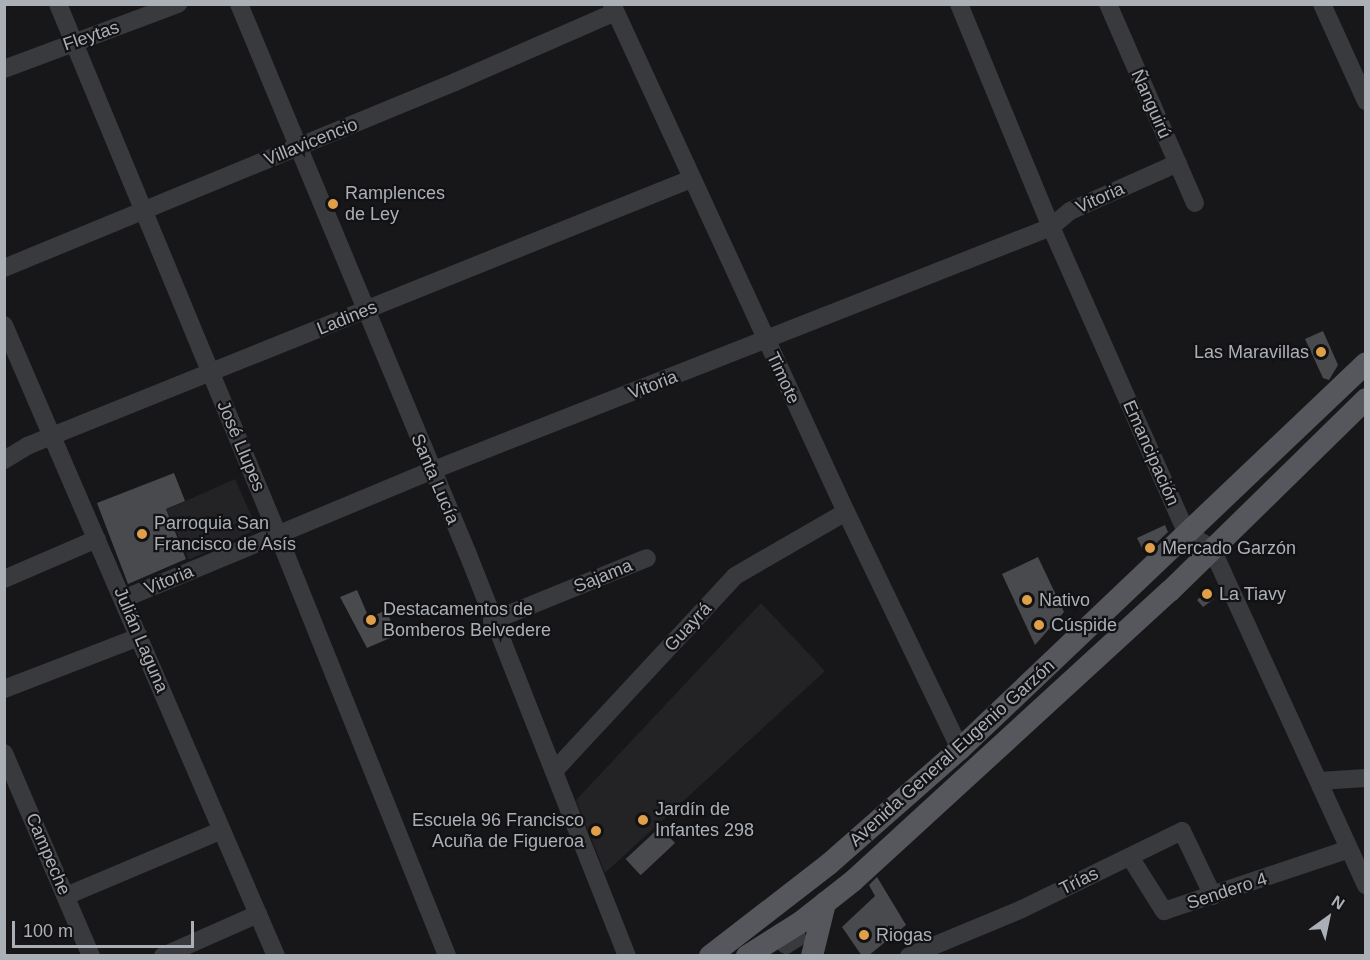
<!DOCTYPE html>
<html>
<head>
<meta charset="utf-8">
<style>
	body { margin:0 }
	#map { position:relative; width:1370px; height:960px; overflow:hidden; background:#171719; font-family:Helvetica,sans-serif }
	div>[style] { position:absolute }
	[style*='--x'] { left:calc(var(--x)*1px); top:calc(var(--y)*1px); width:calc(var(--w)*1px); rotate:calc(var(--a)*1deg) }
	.built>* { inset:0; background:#232326; transform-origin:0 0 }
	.building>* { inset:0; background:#494a4e; transform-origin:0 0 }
	.minor>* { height:18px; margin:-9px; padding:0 9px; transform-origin:9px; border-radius:9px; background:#393a3d }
	.major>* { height:22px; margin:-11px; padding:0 11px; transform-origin:11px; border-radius:11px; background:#55575c }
	.dots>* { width:16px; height:16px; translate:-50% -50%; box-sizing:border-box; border:3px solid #121214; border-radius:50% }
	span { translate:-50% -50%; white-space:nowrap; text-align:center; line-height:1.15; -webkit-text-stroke:4.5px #121214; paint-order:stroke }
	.street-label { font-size:18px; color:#abb0b7 }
	.poi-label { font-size:18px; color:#abb0b7 }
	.left { translate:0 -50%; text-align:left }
	.right { translate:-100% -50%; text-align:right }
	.frame { position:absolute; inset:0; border:6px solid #abb0b7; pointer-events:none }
	.north { position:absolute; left:1298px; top:888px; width:60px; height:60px; -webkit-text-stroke:4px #121214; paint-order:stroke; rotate:33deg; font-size:16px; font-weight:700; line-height:24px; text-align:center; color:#abb0b7 }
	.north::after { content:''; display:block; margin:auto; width:21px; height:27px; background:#abb0b7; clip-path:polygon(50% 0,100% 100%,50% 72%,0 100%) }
	.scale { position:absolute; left:12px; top:921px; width:182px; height:27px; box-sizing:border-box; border:3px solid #abb0b7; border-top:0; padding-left:8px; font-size:18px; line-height:21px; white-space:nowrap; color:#abb0b7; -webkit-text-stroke:4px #121214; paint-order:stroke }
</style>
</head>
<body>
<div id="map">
	<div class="built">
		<div style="left:235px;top:479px;width:55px;height:75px;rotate:66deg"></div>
		<div style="clip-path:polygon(761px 603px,825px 671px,605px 873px,576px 800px)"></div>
	</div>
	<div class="building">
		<div style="clip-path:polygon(1323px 331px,1338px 365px,1329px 380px,1323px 378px,1305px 339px)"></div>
		<div style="clip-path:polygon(174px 473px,185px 501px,166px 509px,186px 559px,128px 584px,97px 503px)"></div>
		<div style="clip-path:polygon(1165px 525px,1168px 532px,1145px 554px,1137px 538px)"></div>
		<div style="clip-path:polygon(1038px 557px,1064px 612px,1035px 645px,1002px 574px)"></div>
		<div style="clip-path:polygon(357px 590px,369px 618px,386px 610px,397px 635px,367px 648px,340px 597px)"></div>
		<div style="clip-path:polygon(1208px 590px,1214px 599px,1203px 607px,1197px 600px)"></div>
		<div style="left:660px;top:827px;width:22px;height:47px;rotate:47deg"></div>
		<div style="clip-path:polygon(877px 877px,906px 925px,868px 956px,862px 956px,842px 927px,875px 896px,869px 885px)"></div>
	</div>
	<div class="minor">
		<div style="--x:58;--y:4;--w:575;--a:67.5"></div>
		<div style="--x:278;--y:535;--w:454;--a:68.1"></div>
		<div style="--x:239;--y:4;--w:594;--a:67.41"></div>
		<div style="--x:467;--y:552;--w:435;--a:68.4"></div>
		<div style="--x:612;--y:4;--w:559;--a:65.27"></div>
		<div style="--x:846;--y:512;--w:263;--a:64.3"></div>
		<div style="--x:959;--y:4;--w:241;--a:67.6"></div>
		<div style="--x:1051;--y:227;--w:334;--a:66.1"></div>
		<div style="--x:1186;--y:532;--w:31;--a:33"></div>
		<div style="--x:1212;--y:549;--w:370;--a:65.4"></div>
		<div style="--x:1108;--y:4;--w:217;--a:66.4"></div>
		<div style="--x:1322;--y:4;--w:107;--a:65.6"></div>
		<div style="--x:4;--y:69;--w:186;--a:-20.5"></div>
		<div style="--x:4;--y:268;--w:488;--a:-22.4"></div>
		<div style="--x:455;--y:82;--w:175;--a:-23.6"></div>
		<div style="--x:4;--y:325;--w:687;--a:66.68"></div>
		<div style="--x:4;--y:460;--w:27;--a:-31"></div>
		<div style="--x:27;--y:446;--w:716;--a:-21.91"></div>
		<div style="--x:4;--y:579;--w:101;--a:-23.3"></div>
		<div style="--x:123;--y:599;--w:334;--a:-22.6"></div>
		<div style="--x:431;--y:471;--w:666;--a:-21.48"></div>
		<div style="--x:1051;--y:227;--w:25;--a:-40"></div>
		<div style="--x:1070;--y:211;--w:118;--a:-24"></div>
		<div style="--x:492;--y:621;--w:167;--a:-22.1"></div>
		<div style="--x:4;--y:689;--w:145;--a:-21.1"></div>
		<div style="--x:4;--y:753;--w:221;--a:66.8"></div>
		<div style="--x:554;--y:771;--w:266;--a:-47.1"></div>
		<div style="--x:735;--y:576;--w:128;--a:-30"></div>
		<div style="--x:1319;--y:781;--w:47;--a:-3.7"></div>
		<div style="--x:1130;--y:857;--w:64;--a:57.8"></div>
		<div style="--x:1164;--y:911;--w:195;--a:-18.5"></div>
		<div style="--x:66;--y:896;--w:169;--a:-22.9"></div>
		<div style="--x:795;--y:930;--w:8;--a:76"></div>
		<div style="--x:797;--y:938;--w:13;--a:148"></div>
		<div style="--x:786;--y:945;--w:7;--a:-124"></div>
		<div style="--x:782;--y:939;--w:16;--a:-35"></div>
		<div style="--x:163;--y:956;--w:104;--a:-23.9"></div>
		<div style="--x:909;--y:956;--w:122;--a:-22.6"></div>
		<div style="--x:1022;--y:909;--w:178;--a:-26"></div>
		<div style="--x:1182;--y:831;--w:72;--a:64.5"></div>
	</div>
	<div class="major">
		<div style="--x:710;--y:956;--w:150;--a:-37.7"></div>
		<div style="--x:829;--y:864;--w:174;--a:-41.3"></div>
		<div style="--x:960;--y:749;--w:560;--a:-43.55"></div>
		<div style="--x:747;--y:956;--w:64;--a:-32.2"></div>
		<div style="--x:801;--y:922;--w:66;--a:-38.3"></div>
		<div style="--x:853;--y:881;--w:430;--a:-42.5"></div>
		<div style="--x:1170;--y:591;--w:274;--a:-44.4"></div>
		<div style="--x:812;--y:956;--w:55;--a:-76.2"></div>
	</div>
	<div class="dots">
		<div style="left:333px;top:204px;background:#dfa049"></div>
		<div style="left:1321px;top:352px;background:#dfa049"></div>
		<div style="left:142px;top:534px;background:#dfa049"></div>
		<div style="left:1150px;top:548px;background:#dfa049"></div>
		<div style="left:1207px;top:594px;background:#dfa049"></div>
		<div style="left:1027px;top:600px;background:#dfa049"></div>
		<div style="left:371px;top:620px;background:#dfa049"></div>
		<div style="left:1039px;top:625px;background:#dfa049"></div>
		<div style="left:643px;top:820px;background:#dfa049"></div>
		<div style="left:596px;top:831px;background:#dfa049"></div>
		<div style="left:864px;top:935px;background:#dfa049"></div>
	</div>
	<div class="street-label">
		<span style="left:91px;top:36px;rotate:-19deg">Fleytas</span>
		<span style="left:1151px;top:104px;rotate:66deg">Ñanguirú</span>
		<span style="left:311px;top:142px;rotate:-22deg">Villavicencio</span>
		<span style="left:1100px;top:198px;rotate:-24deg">Vitoria</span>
		<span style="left:347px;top:318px;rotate:-22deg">Ladines</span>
		<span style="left:783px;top:378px;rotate:65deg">Timote</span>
		<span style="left:653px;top:385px;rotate:-21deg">Vitoria</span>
		<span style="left:241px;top:446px;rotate:67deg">José Llupes</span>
		<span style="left:1151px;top:453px;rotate:66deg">Emancipación</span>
		<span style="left:435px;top:479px;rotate:67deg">Santa Lucía</span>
		<span style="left:603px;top:576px;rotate:-22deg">Sajama</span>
		<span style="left:169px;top:580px;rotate:-22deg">Vitoria</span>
		<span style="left:688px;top:627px;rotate:-47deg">Guayrá</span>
		<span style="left:141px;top:640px;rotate:67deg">Julián Laguna</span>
		<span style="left:952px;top:753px;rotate:-42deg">Avenida General Eugenio Garzón</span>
		<span style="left:48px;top:854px;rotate:67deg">Campeche</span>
		<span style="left:1079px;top:881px;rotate:-26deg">Trías</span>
		<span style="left:1227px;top:891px;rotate:-18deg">Sendero 4</span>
	</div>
	<div class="poi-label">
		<span class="left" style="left:345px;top:204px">Ramplences<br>de Ley</span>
		<span class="right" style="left:1309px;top:352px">Las Maravillas</span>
		<span class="left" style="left:154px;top:534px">Parroquia San<br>Francisco de Asís</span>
		<span class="left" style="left:1162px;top:548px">Mercado Garzón</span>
		<span class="left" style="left:1219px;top:594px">La Tiavy</span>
		<span class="left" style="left:1039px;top:600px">Nativo</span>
		<span class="left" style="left:383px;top:620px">Destacamentos de<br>Bomberos Belvedere</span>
		<span class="left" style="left:1051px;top:625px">Cúspide</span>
		<span class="left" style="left:655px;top:820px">Jardín de<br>Infantes 298</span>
		<span class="right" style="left:584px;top:831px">Escuela 96 Francisco<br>Acuña de Figueroa</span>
		<span class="left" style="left:876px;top:935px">Riogas</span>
	</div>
	<div class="frame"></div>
	<div class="north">N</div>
	<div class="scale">100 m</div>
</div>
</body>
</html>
